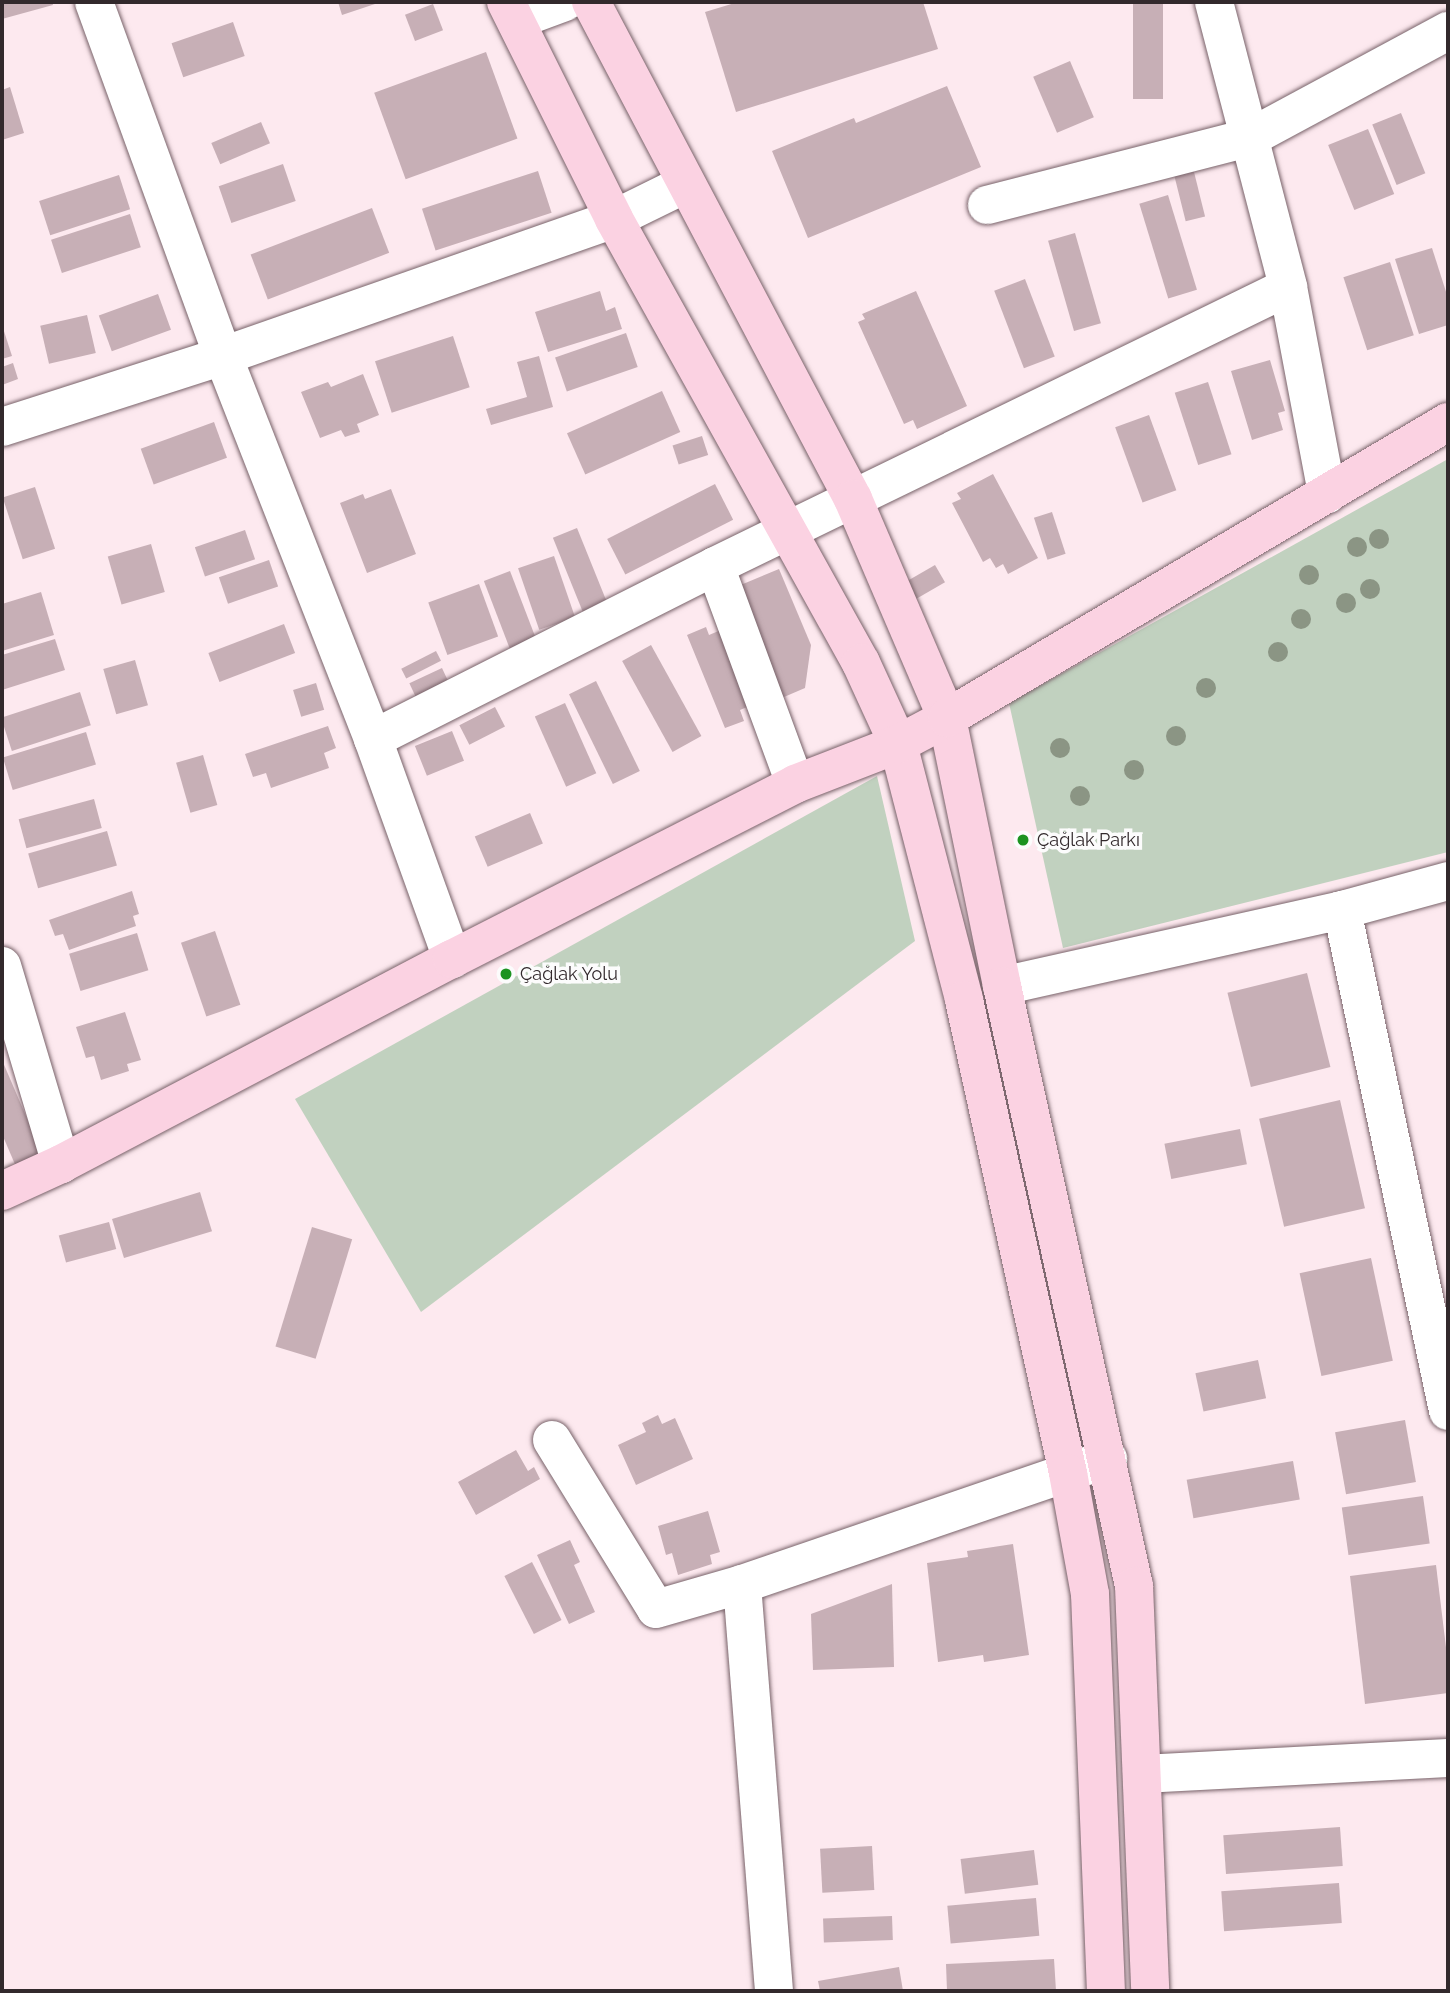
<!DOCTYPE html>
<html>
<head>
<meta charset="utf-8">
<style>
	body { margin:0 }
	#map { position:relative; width:1450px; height:1993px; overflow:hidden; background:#fde9ef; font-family:Raleway,sans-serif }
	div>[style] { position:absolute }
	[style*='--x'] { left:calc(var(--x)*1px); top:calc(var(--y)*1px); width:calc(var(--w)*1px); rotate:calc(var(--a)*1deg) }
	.green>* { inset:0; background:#c1d1bf }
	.building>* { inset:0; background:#c7afb6; transform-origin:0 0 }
	.roads { filter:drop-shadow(0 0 2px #786269) drop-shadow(0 0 2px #786269) }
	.street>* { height:38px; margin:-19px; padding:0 19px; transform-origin:19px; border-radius:19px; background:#fff }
	.secondary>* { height:38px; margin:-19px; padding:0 19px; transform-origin:19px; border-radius:19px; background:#fbd2e2 }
	.trees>* { width:20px; height:20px; margin:-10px; border-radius:50%; background:#8b9584 }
	.dots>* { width:19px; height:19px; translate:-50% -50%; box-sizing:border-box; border:4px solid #fcfcfc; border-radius:50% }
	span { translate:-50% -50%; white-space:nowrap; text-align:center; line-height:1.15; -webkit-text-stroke:7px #fcfcfc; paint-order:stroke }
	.poi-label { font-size:18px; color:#32292c }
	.left { translate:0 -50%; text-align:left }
	.frame { position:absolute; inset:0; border:4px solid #32292c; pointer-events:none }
</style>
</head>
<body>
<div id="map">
	<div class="green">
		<div style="clip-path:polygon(1448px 459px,1448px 852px,1063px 948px,1009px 703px)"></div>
		<div style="clip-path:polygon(877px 776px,915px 941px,421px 1312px,295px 1099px)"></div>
	</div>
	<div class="building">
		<div style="clip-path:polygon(2px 2px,52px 2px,53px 5px,2px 19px)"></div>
		<div style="clip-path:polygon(338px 2px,381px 2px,342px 15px)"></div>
		<div style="clip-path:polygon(738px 2px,923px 2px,938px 49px,736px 112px,705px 12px)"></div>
		<div style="left:1133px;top:2px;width:30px;height:97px"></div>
		<div style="left:433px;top:4px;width:28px;height:30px;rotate:69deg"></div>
		<div style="left:233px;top:22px;width:36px;height:65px;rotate:71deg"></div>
		<div style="left:486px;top:52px;width:92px;height:119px;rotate:70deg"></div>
		<div style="left:1070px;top:61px;width:61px;height:40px;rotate:67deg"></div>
		<div style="clip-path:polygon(947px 86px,981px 167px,808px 238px,772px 151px,854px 118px,856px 123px)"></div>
		<div style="clip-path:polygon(10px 87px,24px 133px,2px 140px,2px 90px)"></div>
		<div style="left:1401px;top:113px;width:65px;height:31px;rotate:68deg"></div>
		<div style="left:261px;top:122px;width:23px;height:54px;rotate:67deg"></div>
		<div style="left:1368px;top:129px;width:70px;height:43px;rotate:68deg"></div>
		<div style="left:283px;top:164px;width:39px;height:68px;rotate:71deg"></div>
		<div style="left:1192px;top:164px;width:54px;height:20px;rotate:76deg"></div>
		<div style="left:538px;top:171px;width:44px;height:122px;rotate:72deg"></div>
		<div style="left:119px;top:175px;width:36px;height:84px;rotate:72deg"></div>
		<div style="left:1168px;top:195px;width:99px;height:30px;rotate:73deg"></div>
		<div style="left:372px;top:208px;width:48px;height:130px;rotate:69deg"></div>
		<div style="left:130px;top:214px;width:35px;height:83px;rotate:72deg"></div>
		<div style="left:1075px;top:233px;width:94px;height:28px;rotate:74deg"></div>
		<div style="clip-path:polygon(1432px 248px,1448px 298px,1448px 325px,1419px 334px,1395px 259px)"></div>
		<div style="left:1390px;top:262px;width:77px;height:49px;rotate:72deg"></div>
		<div style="left:1025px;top:279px;width:83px;height:33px;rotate:69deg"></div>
		<div style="clip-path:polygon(600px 291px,606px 311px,615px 307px,622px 329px,548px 352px,535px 312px)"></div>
		<div style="clip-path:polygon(916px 291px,967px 406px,917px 429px,913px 420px,904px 424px,858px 322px,865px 319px,862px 314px)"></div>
		<div style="left:158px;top:294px;width:38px;height:63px;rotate:70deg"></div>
		<div style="left:87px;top:315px;width:39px;height:48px;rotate:77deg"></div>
		<div style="clip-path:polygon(2px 325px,12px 356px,2px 359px)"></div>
		<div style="left:626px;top:333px;width:36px;height:75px;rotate:71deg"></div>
		<div style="left:453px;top:336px;width:54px;height:82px;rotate:72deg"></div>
		<div style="clip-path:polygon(539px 356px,553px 407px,491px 425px,486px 409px,527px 397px,517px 362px)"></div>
		<div style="clip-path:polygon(1270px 360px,1285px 411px,1278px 413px,1283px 430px,1252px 440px,1231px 371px)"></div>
		<div style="clip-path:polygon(13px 363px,18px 379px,2px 385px,2px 367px)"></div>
		<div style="clip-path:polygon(363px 374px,379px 415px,357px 424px,360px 432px,345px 437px,341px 430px,320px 438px,301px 392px,328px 382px,331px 387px)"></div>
		<div style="left:1208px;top:382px;width:76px;height:35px;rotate:72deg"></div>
		<div style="left:662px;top:391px;width:45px;height:104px;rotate:66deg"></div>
		<div style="left:1149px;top:415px;width:80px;height:36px;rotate:70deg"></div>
		<div style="left:214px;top:422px;width:38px;height:78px;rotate:70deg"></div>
		<div style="left:702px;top:436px;width:20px;height:31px;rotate:72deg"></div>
		<div style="clip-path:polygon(993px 474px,1038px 558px,1008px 574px,1003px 564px,996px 568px,990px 558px,983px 562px,952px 503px,961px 499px,957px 493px)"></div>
		<div style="left:715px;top:484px;width:40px;height:121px;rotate:63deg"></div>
		<div style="left:35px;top:487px;width:65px;height:34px;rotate:72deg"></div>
		<div style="clip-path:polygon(391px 489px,416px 554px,367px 573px,340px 503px,363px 494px,365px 499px)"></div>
		<div style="left:1052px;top:512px;width:44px;height:19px;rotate:72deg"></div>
		<div style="left:577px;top:528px;width:80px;height:26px;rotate:68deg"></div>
		<div style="left:245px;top:530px;width:31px;height:53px;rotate:71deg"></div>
		<div style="left:151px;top:544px;width:50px;height:45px;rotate:74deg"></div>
		<div style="left:554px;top:556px;width:65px;height:38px;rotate:71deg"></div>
		<div style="left:269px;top:560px;width:28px;height:53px;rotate:71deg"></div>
		<div style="left:935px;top:565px;width:20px;height:40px;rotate:60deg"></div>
		<div style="clip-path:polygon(779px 569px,811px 645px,805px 688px,777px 700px,731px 589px)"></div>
		<div style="left:510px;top:571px;width:72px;height:28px;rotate:69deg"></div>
		<div style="left:479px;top:584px;width:56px;height:54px;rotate:70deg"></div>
		<div style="clip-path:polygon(41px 592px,54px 635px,2px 651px,2px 604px)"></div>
		<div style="left:284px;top:624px;width:31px;height:81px;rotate:69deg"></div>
		<div style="clip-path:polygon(706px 627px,709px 635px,721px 630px,752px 705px,740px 710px,744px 721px,725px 728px,687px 635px)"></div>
		<div style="clip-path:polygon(55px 639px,65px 670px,2px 690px,2px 655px)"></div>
		<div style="left:651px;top:645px;width:104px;height:33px;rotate:61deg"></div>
		<div style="left:436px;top:651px;width:11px;height:39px;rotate:63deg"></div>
		<div style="left:135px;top:660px;width:47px;height:33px;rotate:74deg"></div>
		<div style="left:442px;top:668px;width:21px;height:36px;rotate:65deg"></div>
		<div style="left:596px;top:681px;width:100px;height:30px;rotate:64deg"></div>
		<div style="left:316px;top:683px;width:28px;height:24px;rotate:73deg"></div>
		<div style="left:80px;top:692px;width:35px;height:83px;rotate:72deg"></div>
		<div style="left:565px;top:703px;width:77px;height:33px;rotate:66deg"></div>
		<div style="left:495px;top:707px;width:22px;height:40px;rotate:63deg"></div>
		<div style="clip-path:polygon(328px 726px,336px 748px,324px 753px,329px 768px,271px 788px,266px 773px,253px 777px,245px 754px)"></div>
		<div style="left:452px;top:731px;width:32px;height:40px;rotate:68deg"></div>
		<div style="left:86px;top:732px;width:34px;height:87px;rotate:73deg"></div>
		<div style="left:203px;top:755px;width:52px;height:28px;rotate:74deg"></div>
		<div style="left:94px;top:799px;width:30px;height:78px;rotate:75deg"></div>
		<div style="left:530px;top:813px;width:33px;height:60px;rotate:67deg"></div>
		<div style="left:107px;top:831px;width:36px;height:82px;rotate:74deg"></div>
		<div style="clip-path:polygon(132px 891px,139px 914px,133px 916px,136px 926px,69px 950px,63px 934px,55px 936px,49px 920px)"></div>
		<div style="left:215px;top:931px;width:78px;height:36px;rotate:71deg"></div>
		<div style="left:137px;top:933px;width:39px;height:71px;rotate:73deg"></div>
		<div style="left:1307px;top:973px;width:97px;height:82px;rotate:76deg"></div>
		<div style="clip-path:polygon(125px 1012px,141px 1060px,127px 1064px,129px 1071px,101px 1080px,94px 1056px,86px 1058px,76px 1027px)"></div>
		<div style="clip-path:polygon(2px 1060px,44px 1158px,17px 1169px,2px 1134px)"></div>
		<div style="left:1340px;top:1100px;width:111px;height:83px;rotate:77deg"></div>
		<div style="left:1240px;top:1129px;width:36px;height:77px;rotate:79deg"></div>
		<div style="left:200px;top:1192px;width:41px;height:92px;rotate:73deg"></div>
		<div style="left:109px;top:1222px;width:28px;height:52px;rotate:75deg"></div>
		<div style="left:312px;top:1227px;width:42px;height:125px;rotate:17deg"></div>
		<div style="left:1371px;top:1258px;width:105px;height:73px;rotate:78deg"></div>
		<div style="left:1258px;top:1360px;width:39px;height:64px;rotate:78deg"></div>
		<div style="clip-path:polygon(658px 1415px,662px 1424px,675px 1418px,693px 1459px,636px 1485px,618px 1445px,646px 1432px,642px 1423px)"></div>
		<div style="left:1405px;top:1420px;width:63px;height:71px;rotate:80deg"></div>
		<div style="clip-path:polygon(516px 1450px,528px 1471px,534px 1467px,540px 1479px,476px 1515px,458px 1482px)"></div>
		<div style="left:1293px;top:1461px;width:39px;height:108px;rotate:80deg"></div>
		<div style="left:1423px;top:1496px;width:48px;height:82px;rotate:82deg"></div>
		<div style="clip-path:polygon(708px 1511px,720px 1552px,710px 1555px,712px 1564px,678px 1575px,672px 1553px,666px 1555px,658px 1526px)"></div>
		<div style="clip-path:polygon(570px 1540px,580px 1562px,574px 1565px,595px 1612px,569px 1624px,537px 1555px)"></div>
		<div style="clip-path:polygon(1013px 1544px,1029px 1655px,984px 1662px,983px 1655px,938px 1662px,927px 1563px,968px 1557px,967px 1551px)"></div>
		<div style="left:532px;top:1562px;width:65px;height:31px;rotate:63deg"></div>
		<div style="clip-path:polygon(1436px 1565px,1448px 1664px,1448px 1693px,1365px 1704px,1350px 1576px)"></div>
		<div style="clip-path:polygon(892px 1584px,894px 1667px,813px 1670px,811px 1614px)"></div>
		<div style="left:1340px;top:1827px;width:39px;height:117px;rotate:86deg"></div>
		<div style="left:872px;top:1846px;width:44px;height:52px;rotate:87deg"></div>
		<div style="left:1034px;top:1850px;width:35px;height:74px;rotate:83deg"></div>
		<div style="left:1339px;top:1883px;width:40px;height:118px;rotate:86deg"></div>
		<div style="left:1036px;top:1898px;width:38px;height:89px;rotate:85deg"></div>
		<div style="left:892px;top:1916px;width:24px;height:69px;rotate:88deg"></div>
		<div style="clip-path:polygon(1054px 1959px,1056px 1991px,947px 1991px,946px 1964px)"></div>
		<div style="clip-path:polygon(899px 1967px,903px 1991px,820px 1991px,818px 1981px)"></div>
	</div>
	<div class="roads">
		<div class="street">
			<div style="--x:94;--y:2;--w:377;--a:70"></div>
			<div style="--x:223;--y:356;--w:411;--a:68.6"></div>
			<div style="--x:373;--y:739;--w:234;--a:70.2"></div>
			<div style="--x:1214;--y:2;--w:294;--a:75.4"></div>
			<div style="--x:1288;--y:287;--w:211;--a:79.3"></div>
			<div style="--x:516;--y:20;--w:52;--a:-20.2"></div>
			<div style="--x:987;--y:205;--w:273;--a:-14.4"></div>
			<div style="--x:1251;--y:137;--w:224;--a:-28.3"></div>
			<div style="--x:2;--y:427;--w:232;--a:-17.8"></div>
			<div style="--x:223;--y:356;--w:414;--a:-19.3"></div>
			<div style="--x:614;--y:219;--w:79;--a:-26.2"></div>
			<div style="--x:715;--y:566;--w:637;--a:-25.96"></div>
			<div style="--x:373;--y:739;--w:383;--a:-26.8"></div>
			<div style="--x:715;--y:566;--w:232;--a:69.8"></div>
			<div style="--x:1342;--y:910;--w:512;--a:78.05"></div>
			<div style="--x:2;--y:966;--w:207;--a:73.4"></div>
			<div style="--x:1002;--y:986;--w:348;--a:-12.6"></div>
			<div style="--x:1342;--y:910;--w:110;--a:-15.3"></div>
			<div style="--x:552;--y:1440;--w:198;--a:58.4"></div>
			<div style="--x:656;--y:1609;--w:90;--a:-16.2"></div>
			<div style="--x:1142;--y:1774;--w:306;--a:-3"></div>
			<div style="--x:774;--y:1991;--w:408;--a:-94.5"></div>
			<div style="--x:742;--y:1584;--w:387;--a:-18.9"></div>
		</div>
		<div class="secondary">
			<div style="--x:506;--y:2;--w:242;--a:63.5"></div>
			<div style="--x:614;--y:219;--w:508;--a:60.91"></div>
			<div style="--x:861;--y:663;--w:89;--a:65.4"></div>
			<div style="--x:898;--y:744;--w:264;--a:75.5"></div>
			<div style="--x:964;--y:1000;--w:484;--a:77.6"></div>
			<div style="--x:1068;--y:1473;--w:123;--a:79.7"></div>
			<div style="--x:1090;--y:1594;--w:397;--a:87.7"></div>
			<div style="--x:591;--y:2;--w:562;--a:62.2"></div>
			<div style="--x:853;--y:499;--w:238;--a:66.8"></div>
			<div style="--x:947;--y:718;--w:274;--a:78.4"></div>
			<div style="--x:1002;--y:986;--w:614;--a:77.59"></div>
			<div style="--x:1134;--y:1586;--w:405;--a:87.7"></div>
			<div style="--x:2;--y:1191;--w:65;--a:-24.6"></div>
			<div style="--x:61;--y:1164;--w:441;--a:-27.7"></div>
			<div style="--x:452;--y:959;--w:385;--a:-27"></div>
			<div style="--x:795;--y:784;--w:110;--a:-21.2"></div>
			<div style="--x:898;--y:744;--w:55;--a:-28"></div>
			<div style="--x:947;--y:718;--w:582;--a:-30.58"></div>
		</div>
	</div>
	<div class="trees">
		<div style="left:1379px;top:539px"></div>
		<div style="left:1357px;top:547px"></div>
		<div style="left:1309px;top:575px"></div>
		<div style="left:1370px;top:589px"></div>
		<div style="left:1346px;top:603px"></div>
		<div style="left:1301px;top:619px"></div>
		<div style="left:1278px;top:652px"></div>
		<div style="left:1206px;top:688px"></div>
		<div style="left:1176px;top:736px"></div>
		<div style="left:1060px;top:748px"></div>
		<div style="left:1134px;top:770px"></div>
		<div style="left:1080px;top:796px"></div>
	</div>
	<div class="dots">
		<div style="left:1023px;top:840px;background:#1c9320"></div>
		<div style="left:506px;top:974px;background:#1c9320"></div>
	</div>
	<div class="poi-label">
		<span class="left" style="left:1037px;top:840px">Çağlak Parkı</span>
		<span class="left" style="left:520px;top:974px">Çağlak Yolu</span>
	</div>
	<div class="frame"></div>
</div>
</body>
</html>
